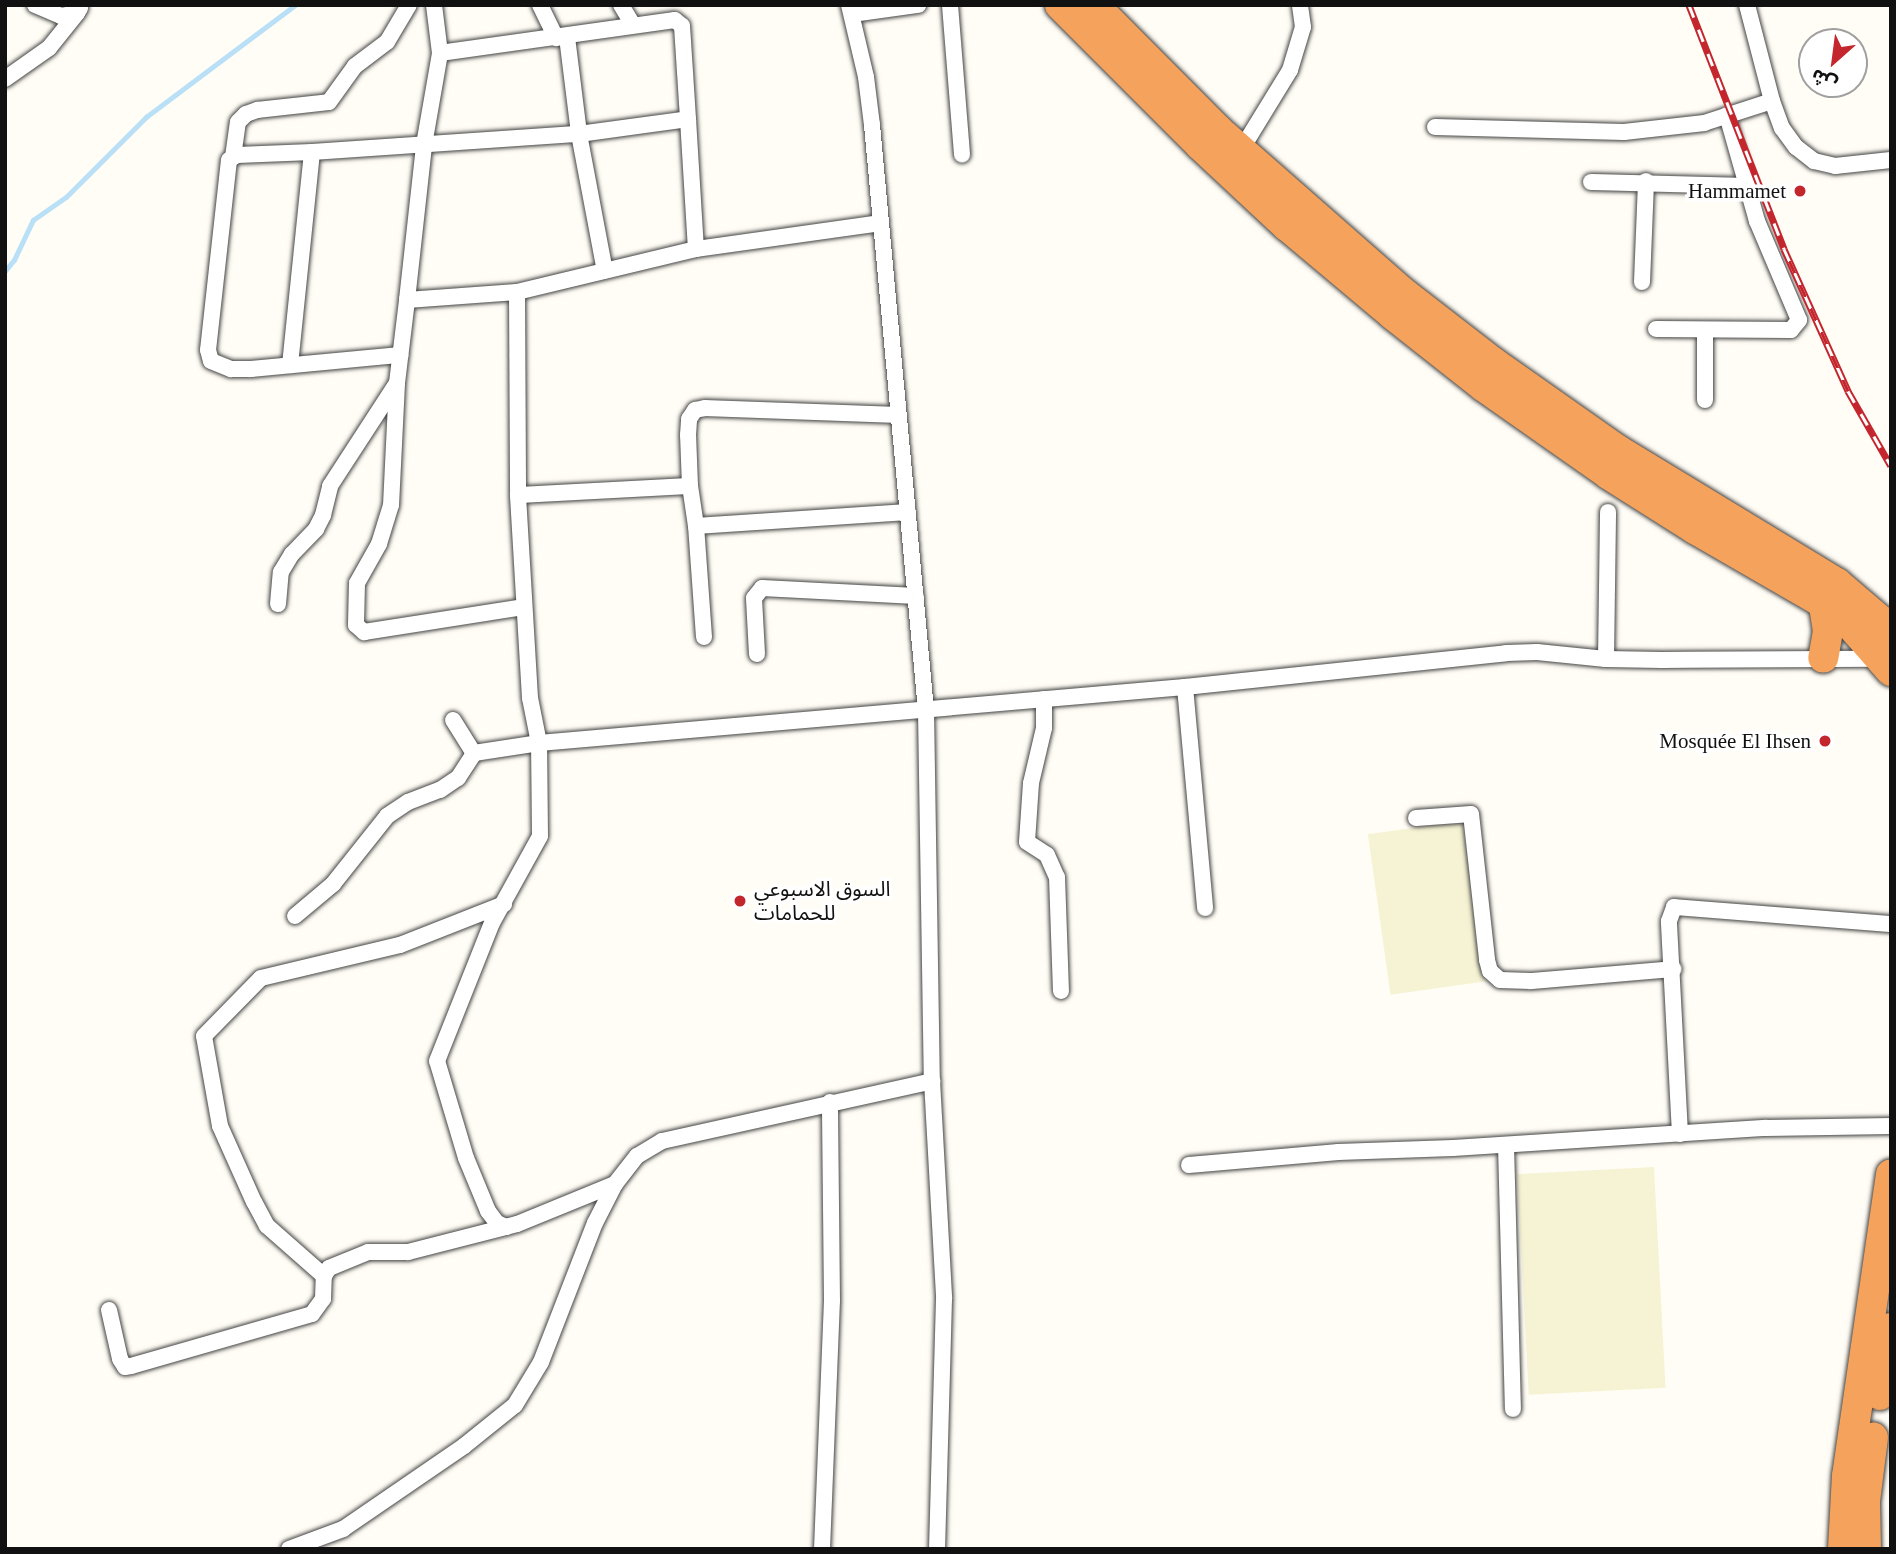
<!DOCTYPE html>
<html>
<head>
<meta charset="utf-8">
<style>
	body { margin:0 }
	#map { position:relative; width:1896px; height:1554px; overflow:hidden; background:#fffdf5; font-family:"Times New Roman","Noto Sans Arabic",serif }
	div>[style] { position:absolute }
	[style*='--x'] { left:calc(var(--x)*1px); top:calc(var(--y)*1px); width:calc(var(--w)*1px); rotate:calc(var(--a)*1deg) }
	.farmland>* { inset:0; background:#f6f3d4; transform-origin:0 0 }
	.stream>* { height:4.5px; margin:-2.25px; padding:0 2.25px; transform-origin:2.25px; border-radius:2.25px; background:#b9e0f7 }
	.roads { filter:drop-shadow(0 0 2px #444) drop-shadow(0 0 2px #444) }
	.street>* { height:16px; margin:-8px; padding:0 8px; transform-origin:8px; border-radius:8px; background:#fff }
	.highway>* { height:30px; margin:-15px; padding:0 15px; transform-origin:15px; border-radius:15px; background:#f5a25d }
	.rail>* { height:7px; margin-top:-3.5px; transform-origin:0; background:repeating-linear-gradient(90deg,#fff 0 13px,#c4262e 0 26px); box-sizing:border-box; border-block:2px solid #c4262e }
	.dots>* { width:19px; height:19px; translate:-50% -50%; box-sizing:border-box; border:4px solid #fff; border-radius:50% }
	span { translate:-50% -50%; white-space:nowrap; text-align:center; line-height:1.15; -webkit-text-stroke:7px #fff; paint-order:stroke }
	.poi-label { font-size:21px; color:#111 }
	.right { translate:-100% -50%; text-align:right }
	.left { translate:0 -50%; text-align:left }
	.frame { position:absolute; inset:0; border:7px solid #111; pointer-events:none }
	.north { position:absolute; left:1798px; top:28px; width:70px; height:70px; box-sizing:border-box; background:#fff; border:2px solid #a0a0a0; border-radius:50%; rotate:208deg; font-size:19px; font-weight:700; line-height:28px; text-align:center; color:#111 }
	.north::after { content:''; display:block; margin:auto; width:24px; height:32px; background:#c4262e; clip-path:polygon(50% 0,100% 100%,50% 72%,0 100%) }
</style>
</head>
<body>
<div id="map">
	<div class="farmland">
		<div style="left:1462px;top:821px;width:162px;height:95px;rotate:82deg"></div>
		<div style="left:1654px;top:1167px;width:221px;height:137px;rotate:87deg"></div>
	</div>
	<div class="stream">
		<div style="--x:5;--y:271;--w:14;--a:-51"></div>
		<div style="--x:14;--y:260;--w:44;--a:-64.6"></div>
		<div style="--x:33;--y:220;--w:40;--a:-34.9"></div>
		<div style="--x:66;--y:197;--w:113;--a:-45"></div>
		<div style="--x:146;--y:117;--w:186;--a:-36.9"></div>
	</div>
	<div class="roads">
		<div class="street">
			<div style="--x:35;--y:5;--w:28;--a:23"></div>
			<div style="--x:61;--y:16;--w:16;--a:-11"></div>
			<div style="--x:77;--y:13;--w:6;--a:-59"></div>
			<div style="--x:434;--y:5;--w:48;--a:82.9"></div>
			<div style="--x:540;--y:5;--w:37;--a:64"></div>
			<div style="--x:621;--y:5;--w:23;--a:59"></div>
			<div style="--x:849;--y:5;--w:74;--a:76.7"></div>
			<div style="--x:866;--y:77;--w:48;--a:82.9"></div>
			<div style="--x:872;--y:125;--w:587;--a:84.73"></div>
			<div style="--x:926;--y:710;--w:371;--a:89.1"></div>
			<div style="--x:932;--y:1081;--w:218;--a:86.8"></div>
			<div style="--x:944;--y:1299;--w:250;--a:91.6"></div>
			<div style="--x:950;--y:5;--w:150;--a:85.4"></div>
			<div style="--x:1747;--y:5;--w:99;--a:75.4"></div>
			<div style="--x:1772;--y:101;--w:29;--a:70"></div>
			<div style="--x:1782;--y:128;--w:24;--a:54"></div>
			<div style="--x:1796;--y:147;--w:23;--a:38"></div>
			<div style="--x:1814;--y:161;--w:22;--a:13"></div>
			<div style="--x:1835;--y:166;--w:56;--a:-6.1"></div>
			<div style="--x:852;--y:14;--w:67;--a:-7.8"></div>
			<div style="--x:567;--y:37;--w:98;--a:82.9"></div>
			<div style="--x:579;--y:134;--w:139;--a:79.3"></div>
			<div style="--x:5;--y:79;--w:54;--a:-35.2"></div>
			<div style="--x:49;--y:48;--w:45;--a:-51.3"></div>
			<div style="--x:1435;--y:127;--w:189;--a:1.5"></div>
			<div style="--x:1624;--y:132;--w:81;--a:-6.4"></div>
			<div style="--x:1704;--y:123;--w:71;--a:-17.9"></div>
			<div style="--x:1241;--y:150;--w:94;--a:-58.5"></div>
			<div style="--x:1290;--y:70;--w:45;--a:-73.2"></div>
			<div style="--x:1303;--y:27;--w:22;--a:-98"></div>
			<div style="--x:312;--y:152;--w:75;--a:177.7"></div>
			<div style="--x:237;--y:155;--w:9;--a:148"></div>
			<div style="--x:229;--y:160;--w:191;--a:96.3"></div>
			<div style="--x:208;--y:350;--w:11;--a:75"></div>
			<div style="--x:211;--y:361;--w:22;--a:22"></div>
			<div style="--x:231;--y:369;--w:20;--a:0"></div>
			<div style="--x:251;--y:369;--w:150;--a:-5.4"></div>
			<div style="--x:233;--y:157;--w:35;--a:-82"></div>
			<div style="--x:238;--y:122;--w:11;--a:-45"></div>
			<div style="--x:246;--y:114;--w:12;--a:-20"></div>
			<div style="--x:257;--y:110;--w:72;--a:-6.3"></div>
			<div style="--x:329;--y:102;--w:44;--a:-54.2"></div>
			<div style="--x:355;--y:66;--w:40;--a:-37"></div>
			<div style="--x:387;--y:42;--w:43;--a:-59.3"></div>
			<div style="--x:1591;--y:182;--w:157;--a:1.5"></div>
			<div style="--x:1642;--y:282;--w:101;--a:-87.7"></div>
			<div style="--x:517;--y:292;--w:203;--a:89.7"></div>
			<div style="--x:407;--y:300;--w:156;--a:-83.7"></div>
			<div style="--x:424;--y:145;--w:93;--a:-80.1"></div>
			<div style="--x:440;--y:53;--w:237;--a:-8"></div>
			<div style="--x:675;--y:20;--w:9;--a:41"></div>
			<div style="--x:682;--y:26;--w:93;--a:86.3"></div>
			<div style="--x:1656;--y:329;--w:135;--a:0.4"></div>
			<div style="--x:1791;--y:330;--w:13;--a:-51"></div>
			<div style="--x:1799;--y:320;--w:108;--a:-113"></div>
			<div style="--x:1757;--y:221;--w:110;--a:-105.8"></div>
			<div style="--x:290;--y:365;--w:214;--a:-84.1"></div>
			<div style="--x:312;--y:152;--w:268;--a:-3.9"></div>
			<div style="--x:579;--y:134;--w:110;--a:-7.8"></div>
			<div style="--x:688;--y:119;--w:130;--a:86.5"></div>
			<div style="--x:397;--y:383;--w:122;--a:92.8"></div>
			<div style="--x:391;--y:505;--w:41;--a:107.1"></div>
			<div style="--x:379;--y:544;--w:45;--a:119.4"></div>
			<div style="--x:357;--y:583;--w:42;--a:91.4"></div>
			<div style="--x:356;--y:625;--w:11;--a:41"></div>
			<div style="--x:364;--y:632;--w:161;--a:-8.9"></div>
			<div style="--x:1705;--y:400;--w:69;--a:-90"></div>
			<div style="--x:696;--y:526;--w:40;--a:-98.5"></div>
			<div style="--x:690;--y:486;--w:51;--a:-92.2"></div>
			<div style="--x:688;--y:435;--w:16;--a:-86"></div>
			<div style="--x:689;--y:419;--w:11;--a:-56"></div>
			<div style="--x:695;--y:410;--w:10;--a:-11"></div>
			<div style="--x:705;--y:408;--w:193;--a:2.1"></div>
			<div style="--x:278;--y:604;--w:32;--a:-85"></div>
			<div style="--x:281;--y:572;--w:21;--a:-59"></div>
			<div style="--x:292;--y:554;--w:35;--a:-46"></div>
			<div style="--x:316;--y:529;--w:16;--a:-63"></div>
			<div style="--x:323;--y:515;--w:30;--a:-76"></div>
			<div style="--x:330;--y:486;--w:123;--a:-57"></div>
			<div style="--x:397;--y:383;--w:84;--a:-83.1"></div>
			<div style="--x:407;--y:300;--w:110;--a:-4.2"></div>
			<div style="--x:517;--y:292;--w:184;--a:-13.5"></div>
			<div style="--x:696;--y:249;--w:186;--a:-8"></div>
			<div style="--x:704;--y:637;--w:111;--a:-94.1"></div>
			<div style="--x:696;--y:526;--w:212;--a:-3.8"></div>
			<div style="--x:757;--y:654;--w:56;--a:-93.1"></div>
			<div style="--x:754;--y:598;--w:13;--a:-51"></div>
			<div style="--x:762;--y:588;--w:154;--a:3"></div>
			<div style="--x:1606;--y:659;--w:147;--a:-89.2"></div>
			<div style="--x:1185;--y:687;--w:222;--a:84.8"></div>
			<div style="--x:1044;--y:699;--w:29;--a:90"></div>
			<div style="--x:1044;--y:728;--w:57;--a:103.3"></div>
			<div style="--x:1031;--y:783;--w:59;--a:93.9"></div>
			<div style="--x:1027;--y:842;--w:24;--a:33"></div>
			<div style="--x:1047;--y:855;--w:24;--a:66"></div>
			<div style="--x:1057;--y:877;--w:114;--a:88"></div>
			<div style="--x:453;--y:720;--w:39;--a:58"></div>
			<div style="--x:474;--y:753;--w:66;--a:-8.7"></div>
			<div style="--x:539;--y:743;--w:648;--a:-4.95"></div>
			<div style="--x:1185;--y:687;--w:323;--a:-6"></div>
			<div style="--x:1506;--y:653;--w:31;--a:-2"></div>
			<div style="--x:1537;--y:652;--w:69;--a:5.8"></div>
			<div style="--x:1606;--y:659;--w:56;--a:1"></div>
			<div style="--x:1662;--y:660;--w:217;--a:-0.3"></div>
			<div style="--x:1416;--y:818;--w:55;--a:-4.2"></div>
			<div style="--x:1471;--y:814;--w:147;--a:83.7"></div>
			<div style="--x:1487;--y:960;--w:11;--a:75"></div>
			<div style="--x:1490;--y:971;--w:13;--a:42"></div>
			<div style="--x:1500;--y:980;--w:31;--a:2"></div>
			<div style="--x:1531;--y:981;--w:143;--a:-4.8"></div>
			<div style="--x:295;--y:916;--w:50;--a:-40.1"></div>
			<div style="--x:333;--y:884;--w:87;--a:-51.5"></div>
			<div style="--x:387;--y:816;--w:25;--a:-34"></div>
			<div style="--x:408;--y:802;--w:34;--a:-21"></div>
			<div style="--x:440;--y:790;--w:22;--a:-34"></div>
			<div style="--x:458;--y:778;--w:30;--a:-57"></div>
			<div style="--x:1680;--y:1134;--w:213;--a:-93"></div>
			<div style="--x:1669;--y:921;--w:15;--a:-70"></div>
			<div style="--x:1674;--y:907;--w:218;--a:4.5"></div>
			<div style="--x:1506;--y:1145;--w:264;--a:88.5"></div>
			<div style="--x:1189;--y:1165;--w:150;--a:-5"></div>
			<div style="--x:1338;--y:1152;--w:115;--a:-2"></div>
			<div style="--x:1453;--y:1148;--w:314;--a:-3.7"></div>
			<div style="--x:1766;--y:1128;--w:125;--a:-0.9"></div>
			<div style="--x:615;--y:1184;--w:106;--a:157.8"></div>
			<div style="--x:517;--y:1224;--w:11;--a:165"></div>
			<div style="--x:506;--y:1227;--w:10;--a:-156"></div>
			<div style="--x:497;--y:1223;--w:15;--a:-127"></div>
			<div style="--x:488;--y:1211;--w:57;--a:-112.5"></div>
			<div style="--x:466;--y:1158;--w:101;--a:-106.6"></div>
			<div style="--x:437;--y:1061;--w:149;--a:-68.3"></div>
			<div style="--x:492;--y:923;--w:99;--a:-61.1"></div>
			<div style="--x:540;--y:836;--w:93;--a:-90.6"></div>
			<div style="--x:539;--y:743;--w:46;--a:-101.3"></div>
			<div style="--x:530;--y:698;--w:203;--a:-93.4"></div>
			<div style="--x:518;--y:495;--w:172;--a:-3"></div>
			<div style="--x:324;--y:1276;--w:76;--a:-138.7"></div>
			<div style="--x:267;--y:1226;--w:27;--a:-118"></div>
			<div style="--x:254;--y:1202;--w:83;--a:-114.1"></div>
			<div style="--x:220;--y:1126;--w:91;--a:-100.1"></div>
			<div style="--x:204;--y:1036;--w:81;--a:-45.5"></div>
			<div style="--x:261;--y:978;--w:143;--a:-13.4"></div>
			<div style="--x:400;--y:945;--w:112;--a:-21.5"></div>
			<div style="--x:109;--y:1310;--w:50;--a:77.3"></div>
			<div style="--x:120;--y:1359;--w:9;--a:58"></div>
			<div style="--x:125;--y:1367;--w:6;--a:-9"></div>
			<div style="--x:131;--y:1366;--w:188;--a:-16"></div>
			<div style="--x:312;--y:1314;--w:19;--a:-54"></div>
			<div style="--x:323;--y:1299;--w:23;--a:-88"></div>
			<div style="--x:324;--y:1276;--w:9;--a:-58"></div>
			<div style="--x:329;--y:1268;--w:42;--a:-22.3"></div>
			<div style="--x:368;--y:1252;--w:40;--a:0"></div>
			<div style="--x:408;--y:1252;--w:101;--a:-14.3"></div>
			<div style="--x:289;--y:1549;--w:58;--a:-20.3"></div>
			<div style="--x:343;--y:1529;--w:147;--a:-34.4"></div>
			<div style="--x:464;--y:1446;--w:65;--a:-38.8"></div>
			<div style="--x:515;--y:1405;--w:50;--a:-58.8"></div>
			<div style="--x:541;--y:1362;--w:149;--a:-68.8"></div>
			<div style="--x:595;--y:1223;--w:44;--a:-62.9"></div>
			<div style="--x:615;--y:1184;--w:36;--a:-52"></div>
			<div style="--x:637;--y:1156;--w:29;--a:-31"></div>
			<div style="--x:662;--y:1141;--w:277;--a:-12.5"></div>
			<div style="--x:822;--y:1549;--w:248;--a:-87.7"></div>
			<div style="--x:832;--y:1301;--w:199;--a:-90.6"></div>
		</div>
		<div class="highway">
			<div style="--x:1060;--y:5;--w:198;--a:45"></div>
			<div style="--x:1200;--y:145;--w:119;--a:43"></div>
			<div style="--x:1287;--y:226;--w:138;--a:40"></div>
			<div style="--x:1393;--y:315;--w:115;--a:38.3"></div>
			<div style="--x:1483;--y:386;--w:153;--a:35.1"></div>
			<div style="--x:1608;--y:474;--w:103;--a:32.3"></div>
			<div style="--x:1695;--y:529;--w:166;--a:30"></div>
			<div style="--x:1839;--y:612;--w:79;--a:48.6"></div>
			<div style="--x:1094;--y:5;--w:176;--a:45.2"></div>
			<div style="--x:1218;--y:130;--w:249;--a:41.3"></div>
			<div style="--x:1405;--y:294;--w:113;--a:37.8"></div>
			<div style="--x:1494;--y:363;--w:151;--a:35.1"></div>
			<div style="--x:1618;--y:450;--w:256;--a:31.3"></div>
			<div style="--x:1837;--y:583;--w:57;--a:40.7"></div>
			<div style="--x:1880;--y:620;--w:19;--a:55"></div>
			<div style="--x:1816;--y:596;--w:13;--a:51"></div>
			<div style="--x:1824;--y:606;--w:25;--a:81"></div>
			<div style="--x:1828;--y:631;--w:27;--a:100"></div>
			<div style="--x:1880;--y:1395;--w:68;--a:-80.7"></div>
			<div style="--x:1843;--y:1549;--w:73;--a:-86.9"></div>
			<div style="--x:1847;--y:1476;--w:305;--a:-81.7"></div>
			<div style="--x:1866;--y:1549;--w:48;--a:-91.2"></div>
			<div style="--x:1865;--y:1501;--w:64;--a:-82.8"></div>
		</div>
	</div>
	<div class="rail">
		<div style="--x:1689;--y:5;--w:262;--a:68.7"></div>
		<div style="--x:1784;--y:249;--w:156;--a:65.7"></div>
		<div style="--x:1848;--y:391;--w:86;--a:60.2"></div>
	</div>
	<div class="dots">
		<div style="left:1800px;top:191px;background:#c4262e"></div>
		<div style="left:1825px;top:741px;background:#c4262e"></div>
		<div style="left:740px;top:901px;background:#c4262e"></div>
	</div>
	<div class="poi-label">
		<span class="right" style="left:1786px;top:191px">Hammamet</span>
		<span class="right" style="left:1811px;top:741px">Mosquée El Ihsen</span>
		<span class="left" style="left:754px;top:901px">السوق الاسبوعي<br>للحمامات</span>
	</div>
	<div class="frame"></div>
	<div class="north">ش</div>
</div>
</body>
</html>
